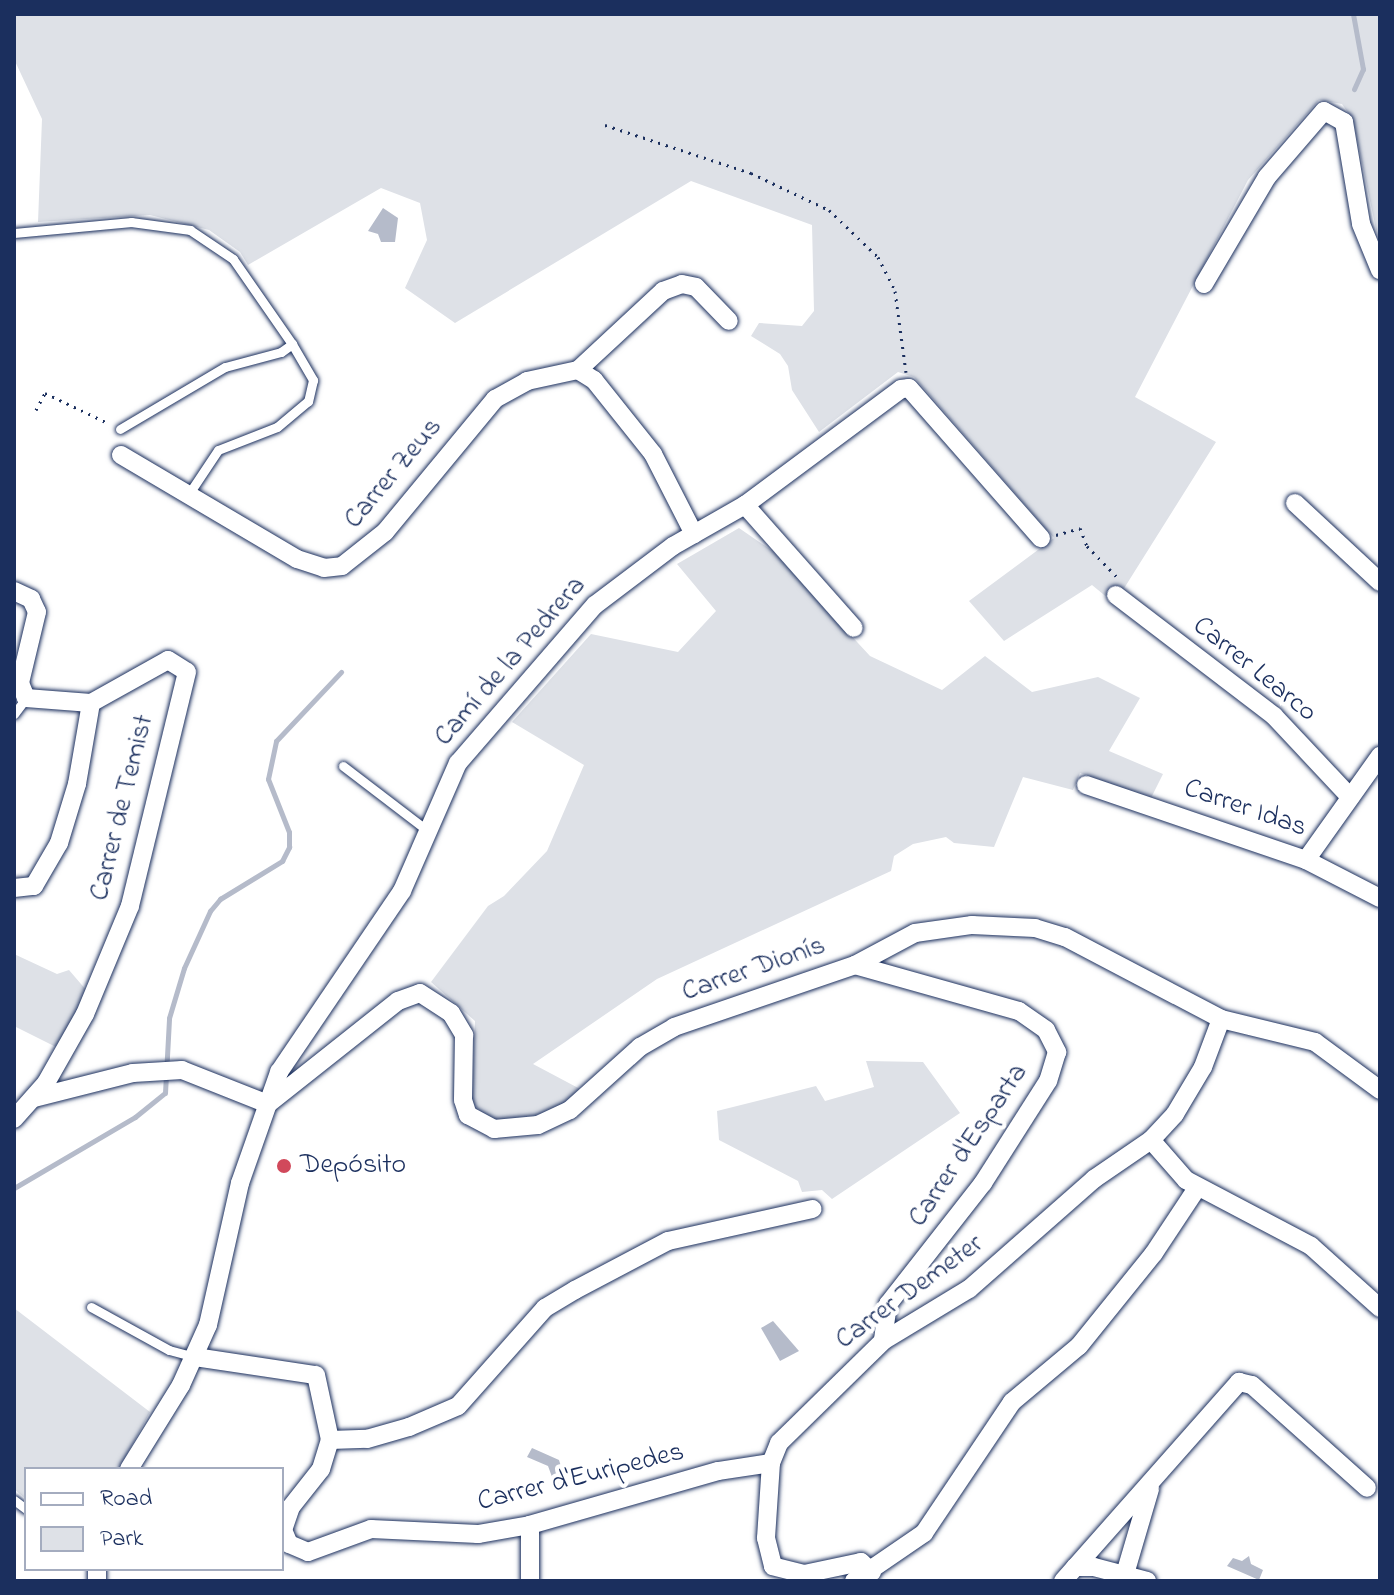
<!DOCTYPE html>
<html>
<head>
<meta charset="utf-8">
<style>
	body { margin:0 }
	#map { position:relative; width:1394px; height:1595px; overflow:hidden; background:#fff; font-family:"Indie Flower",sans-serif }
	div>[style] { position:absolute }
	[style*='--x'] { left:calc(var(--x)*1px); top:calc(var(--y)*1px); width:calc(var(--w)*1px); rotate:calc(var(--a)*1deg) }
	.green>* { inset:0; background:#dee1e7 }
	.water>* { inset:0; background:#b5bbca }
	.stream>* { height:5px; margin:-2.5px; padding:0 2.5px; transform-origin:2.5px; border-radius:2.5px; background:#b5bbca }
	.path>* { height:3px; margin-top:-1.5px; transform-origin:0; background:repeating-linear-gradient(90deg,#1b2f5e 0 2px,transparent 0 8px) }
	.roads { filter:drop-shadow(0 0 2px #1b2f5e) drop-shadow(0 0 2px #1b2f5e) }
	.service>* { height:9px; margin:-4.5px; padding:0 4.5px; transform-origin:4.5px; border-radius:4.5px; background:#fff }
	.minor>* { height:18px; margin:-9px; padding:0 9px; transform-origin:9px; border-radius:9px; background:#fff }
	.dots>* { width:22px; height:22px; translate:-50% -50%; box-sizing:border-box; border:4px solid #fff; border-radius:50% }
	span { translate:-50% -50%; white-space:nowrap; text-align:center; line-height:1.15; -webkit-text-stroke:8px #fff; paint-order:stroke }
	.street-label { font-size:28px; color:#1b2f5e }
	.poi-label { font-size:28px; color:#1b2f5e }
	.left { translate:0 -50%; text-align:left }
	.frame { position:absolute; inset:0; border:16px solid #1b2f5e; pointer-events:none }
	.legend { position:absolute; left:24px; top:1467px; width:260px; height:104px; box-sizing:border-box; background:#fff; border:2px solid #a4acbf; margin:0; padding:10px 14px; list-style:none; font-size:24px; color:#1b2f5e }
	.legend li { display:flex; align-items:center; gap:16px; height:40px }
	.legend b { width:40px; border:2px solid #a4acbf }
</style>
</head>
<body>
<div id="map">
	<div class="green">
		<div style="clip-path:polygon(14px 14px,1380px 14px,1380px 248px,1353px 120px,1342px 104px,1319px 100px,1248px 180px,1135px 397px,1216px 442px,1123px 590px,1109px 599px,1092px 585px,1004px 641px,969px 601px,1054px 538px,914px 377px,898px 372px,819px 432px,792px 390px,788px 366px,780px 354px,751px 336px,759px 323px,802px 326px,814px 311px,812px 225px,691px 181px,455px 323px,405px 288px,427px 240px,420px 203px,381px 188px,248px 265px,240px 252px,209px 230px,150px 215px,38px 222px,42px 119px,14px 59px)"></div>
		<div style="clip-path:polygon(739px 528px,774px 552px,870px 656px,942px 690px,985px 656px,1032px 692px,1098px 677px,1140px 698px,1109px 751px,1163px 774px,1151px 798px,1080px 773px,1073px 790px,1023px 777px,994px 847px,954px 843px,946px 837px,913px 844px,894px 856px,891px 871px,657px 979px,533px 1064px,582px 1090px,552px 1112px,502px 1121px,487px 1118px,472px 1102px,475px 1021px,431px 982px,488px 906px,504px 896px,547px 851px,584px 765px,512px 722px,591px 634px,678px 652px,716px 611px,677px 564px)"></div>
		<div style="clip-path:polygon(14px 954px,57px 974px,69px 970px,87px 991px,58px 1048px,14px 1026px)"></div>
		<div style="clip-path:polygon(866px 1061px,923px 1062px,960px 1113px,832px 1199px,822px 1190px,802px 1192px,798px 1181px,719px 1140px,717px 1111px,816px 1086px,825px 1101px,874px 1087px)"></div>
		<div style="clip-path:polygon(14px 1308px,150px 1412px,119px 1469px,26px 1469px,26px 1499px,14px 1489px)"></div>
	</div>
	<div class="water">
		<div style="clip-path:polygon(383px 208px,398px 218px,395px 242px,381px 242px,378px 234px,368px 231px)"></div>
		<div style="clip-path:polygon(773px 1321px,799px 1351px,780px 1361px,761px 1328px)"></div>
		<div style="clip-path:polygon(532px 1448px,559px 1460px,566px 1482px,555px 1485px,548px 1466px,527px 1457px)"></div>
		<div style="clip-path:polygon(1249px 1556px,1251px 1564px,1263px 1570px,1259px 1580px,1227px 1566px,1233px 1558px,1242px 1561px)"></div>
	</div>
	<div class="stream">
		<div style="--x:1353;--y:14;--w:56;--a:79.7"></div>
		<div style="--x:1363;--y:69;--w:22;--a:114"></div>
		<div style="--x:14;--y:1188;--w:140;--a:-30.4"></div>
		<div style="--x:135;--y:1117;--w:38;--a:-39"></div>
		<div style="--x:165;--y:1093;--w:75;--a:-86.9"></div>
		<div style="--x:169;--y:1018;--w:52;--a:-73.3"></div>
		<div style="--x:184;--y:968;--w:63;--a:-65.5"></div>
		<div style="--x:210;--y:911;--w:16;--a:-50"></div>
		<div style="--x:220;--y:899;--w:73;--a:-31.5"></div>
		<div style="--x:282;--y:861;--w:16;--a:-63"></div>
		<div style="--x:289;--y:847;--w:15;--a:-90"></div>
		<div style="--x:289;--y:832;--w:57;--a:-111.6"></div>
		<div style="--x:268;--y:779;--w:39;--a:-78"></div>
		<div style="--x:276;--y:741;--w:95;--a:-46.7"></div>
	</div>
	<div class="path">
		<div style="--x:605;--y:125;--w:154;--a:18.2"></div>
		<div style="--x:751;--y:173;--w:86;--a:25.4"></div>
		<div style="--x:829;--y:210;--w:68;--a:43.8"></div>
		<div style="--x:878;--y:257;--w:38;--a:63"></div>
		<div style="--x:895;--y:291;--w:82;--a:82.3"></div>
		<div style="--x:36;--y:410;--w:19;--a:-62"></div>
		<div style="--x:45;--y:393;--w:70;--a:25.5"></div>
		<div style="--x:1056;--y:535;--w:25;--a:-16"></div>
		<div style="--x:1080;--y:528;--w:19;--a:69"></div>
		<div style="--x:1087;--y:546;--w:43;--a:45.9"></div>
	</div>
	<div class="roads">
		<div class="service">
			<div style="--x:14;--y:233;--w:118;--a:-5.4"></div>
			<div style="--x:131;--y:222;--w:60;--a:7.7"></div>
			<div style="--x:190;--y:230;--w:52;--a:34"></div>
			<div style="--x:233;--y:259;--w:103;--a:55.2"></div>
			<div style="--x:292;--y:344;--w:42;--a:59.7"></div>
			<div style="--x:313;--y:380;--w:22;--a:103"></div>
			<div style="--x:308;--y:401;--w:40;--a:140"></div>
			<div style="--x:277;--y:427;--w:63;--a:158.7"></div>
			<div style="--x:218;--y:450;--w:54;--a:123.7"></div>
			<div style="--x:120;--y:429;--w:122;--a:-30.6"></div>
			<div style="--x:225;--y:367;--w:58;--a:-15"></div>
			<div style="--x:281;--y:352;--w:14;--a:-36"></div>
			<div style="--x:14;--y:714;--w:20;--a:-53"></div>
			<div style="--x:343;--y:766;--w:107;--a:37.4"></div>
			<div style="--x:91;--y:1307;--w:89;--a:28.9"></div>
			<div style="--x:169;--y:1350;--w:27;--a:15"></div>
			<div style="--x:14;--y:1500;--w:15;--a:37"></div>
		</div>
		<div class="minor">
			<div style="--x:1204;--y:284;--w:124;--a:-59.5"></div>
			<div style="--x:1267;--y:177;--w:87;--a:-49.2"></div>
			<div style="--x:1324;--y:111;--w:23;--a:29"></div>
			<div style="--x:1344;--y:122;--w:103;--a:80.5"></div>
			<div style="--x:1361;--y:224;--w:50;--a:67.6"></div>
			<div style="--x:578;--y:370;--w:19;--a:32"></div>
			<div style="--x:594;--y:380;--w:95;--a:51.4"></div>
			<div style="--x:653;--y:454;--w:90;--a:62.9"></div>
			<div style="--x:121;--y:455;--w:204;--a:30.6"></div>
			<div style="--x:297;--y:559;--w:28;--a:18"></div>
			<div style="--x:324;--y:568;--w:18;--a:-6"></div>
			<div style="--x:342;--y:566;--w:55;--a:-38.3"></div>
			<div style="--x:385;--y:532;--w:173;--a:-50.4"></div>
			<div style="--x:495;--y:399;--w:37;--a:-29"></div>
			<div style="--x:527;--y:381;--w:52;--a:-12.2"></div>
			<div style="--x:578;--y:370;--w:116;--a:-42.9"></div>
			<div style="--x:663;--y:291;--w:20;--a:-20"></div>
			<div style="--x:682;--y:284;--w:14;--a:12"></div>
			<div style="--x:696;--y:287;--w:47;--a:45.9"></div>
			<div style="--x:1295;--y:503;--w:116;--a:42.9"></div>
			<div style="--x:745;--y:505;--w:164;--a:48.5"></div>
			<div style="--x:14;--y:591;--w:19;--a:25"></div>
			<div style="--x:31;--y:599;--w:14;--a:65"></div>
			<div style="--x:37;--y:612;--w:73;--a:103.5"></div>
			<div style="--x:20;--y:683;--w:16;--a:68"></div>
			<div style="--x:26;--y:698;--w:65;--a:4.4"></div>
			<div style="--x:91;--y:703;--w:88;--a:-29.2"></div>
			<div style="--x:168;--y:660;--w:22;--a:32"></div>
			<div style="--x:187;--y:672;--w:241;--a:103.7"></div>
			<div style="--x:130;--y:906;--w:117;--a:112.6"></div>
			<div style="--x:85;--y:1014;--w:79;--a:119.5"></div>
			<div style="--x:46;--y:1083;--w:48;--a:131.6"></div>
			<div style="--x:1116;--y:595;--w:199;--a:37.4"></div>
			<div style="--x:1274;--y:716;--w:111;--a:46.8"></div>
			<div style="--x:1086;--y:785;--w:232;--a:18.8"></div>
			<div style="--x:1306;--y:860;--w:83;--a:27.2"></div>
			<div style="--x:1306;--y:860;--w:128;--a:-54.6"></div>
			<div style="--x:14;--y:888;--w:20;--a:-6"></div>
			<div style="--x:34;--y:886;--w:50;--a:-59.8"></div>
			<div style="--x:59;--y:843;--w:62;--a:-73"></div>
			<div style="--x:77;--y:784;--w:82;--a:-80.2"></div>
			<div style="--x:855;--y:965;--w:170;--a:15.7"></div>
			<div style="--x:1019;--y:1011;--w:33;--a:35"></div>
			<div style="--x:1046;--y:1030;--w:25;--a:63"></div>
			<div style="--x:1057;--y:1052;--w:30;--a:107"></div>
			<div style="--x:1048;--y:1081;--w:121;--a:122.5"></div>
			<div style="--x:983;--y:1183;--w:154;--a:128.1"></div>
			<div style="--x:888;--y:1304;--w:37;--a:98"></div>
			<div style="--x:34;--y:1098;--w:102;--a:-14.2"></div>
			<div style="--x:133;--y:1073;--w:49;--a:-3.5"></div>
			<div style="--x:182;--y:1070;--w:92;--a:21.6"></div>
			<div style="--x:268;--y:1104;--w:166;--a:-38.4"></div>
			<div style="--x:398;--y:1001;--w:23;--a:-20"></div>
			<div style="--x:420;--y:993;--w:37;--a:33"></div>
			<div style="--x:451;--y:1013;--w:26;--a:59"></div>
			<div style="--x:464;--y:1035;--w:65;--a:90.9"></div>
			<div style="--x:463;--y:1100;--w:16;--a:72"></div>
			<div style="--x:468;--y:1115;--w:30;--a:28"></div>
			<div style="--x:494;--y:1129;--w:44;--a:-5.2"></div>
			<div style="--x:538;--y:1125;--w:35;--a:-25"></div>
			<div style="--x:570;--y:1110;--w:94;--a:-42"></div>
			<div style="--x:640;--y:1047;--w:39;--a:-30"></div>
			<div style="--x:674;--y:1027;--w:191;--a:-18.9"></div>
			<div style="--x:855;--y:965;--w:68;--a:-28.1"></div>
			<div style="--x:915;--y:933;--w:58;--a:-8"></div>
			<div style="--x:972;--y:925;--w:63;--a:2.7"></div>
			<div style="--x:1035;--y:928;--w:31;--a:17"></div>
			<div style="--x:1065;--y:937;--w:176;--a:27.7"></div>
			<div style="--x:1221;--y:1019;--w:97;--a:13.7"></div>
			<div style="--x:1315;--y:1042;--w:81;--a:36.4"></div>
			<div style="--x:1151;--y:1140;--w:53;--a:48.8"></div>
			<div style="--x:1186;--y:1180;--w:141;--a:27.8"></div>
			<div style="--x:1311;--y:1246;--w:93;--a:41.9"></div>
			<div style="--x:195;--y:1357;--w:122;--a:8.5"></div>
			<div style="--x:316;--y:1375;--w:66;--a:77.8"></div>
			<div style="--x:771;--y:1463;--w:54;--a:171.4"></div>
			<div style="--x:718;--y:1471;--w:196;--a:164"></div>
			<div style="--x:530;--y:1525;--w:53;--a:170.2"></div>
			<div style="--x:478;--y:1534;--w:107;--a:-177.3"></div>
			<div style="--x:371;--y:1529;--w:67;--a:159.9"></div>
			<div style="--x:308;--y:1552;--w:21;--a:-157"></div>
			<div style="--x:289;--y:1544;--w:15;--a:-113"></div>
			<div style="--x:283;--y:1530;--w:24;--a:-71"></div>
			<div style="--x:291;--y:1507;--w:48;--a:-51.7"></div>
			<div style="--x:321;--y:1469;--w:30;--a:-73"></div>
			<div style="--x:330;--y:1440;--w:37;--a:-2"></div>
			<div style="--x:367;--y:1439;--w:44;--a:-15.9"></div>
			<div style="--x:409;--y:1427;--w:53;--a:-23.2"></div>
			<div style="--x:458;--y:1406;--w:131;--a:-48.4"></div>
			<div style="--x:545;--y:1308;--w:35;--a:-31"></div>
			<div style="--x:575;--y:1290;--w:105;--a:-27.8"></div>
			<div style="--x:668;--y:1241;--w:148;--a:-12.5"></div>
			<div style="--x:129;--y:1469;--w:99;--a:-58.2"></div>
			<div style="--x:181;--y:1385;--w:66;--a:-65.8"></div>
			<div style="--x:208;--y:1325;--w:146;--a:-77.3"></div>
			<div style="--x:240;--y:1183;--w:118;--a:-70.6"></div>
			<div style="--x:279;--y:1072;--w:219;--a:-55.8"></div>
			<div style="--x:402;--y:891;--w:140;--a:-66.4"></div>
			<div style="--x:458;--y:763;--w:209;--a:-49.1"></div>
			<div style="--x:595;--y:605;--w:98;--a:-37.1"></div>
			<div style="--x:673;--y:546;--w:83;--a:-29.7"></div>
			<div style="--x:745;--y:505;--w:194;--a:-36.6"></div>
			<div style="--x:901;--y:389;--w:8;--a:-7"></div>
			<div style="--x:909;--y:388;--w:200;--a:48.7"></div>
			<div style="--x:1075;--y:1567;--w:19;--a:0"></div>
			<div style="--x:1094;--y:1567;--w:55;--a:14.8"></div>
			<div style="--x:872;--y:1572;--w:15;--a:-138"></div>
			<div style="--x:861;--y:1562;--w:58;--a:168.1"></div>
			<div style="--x:804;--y:1574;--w:32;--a:-166"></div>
			<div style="--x:773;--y:1566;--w:29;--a:-104"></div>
			<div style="--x:766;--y:1538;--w:75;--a:-86.2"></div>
			<div style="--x:771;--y:1463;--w:22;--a:-68"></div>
			<div style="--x:779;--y:1443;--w:146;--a:-44.4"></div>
			<div style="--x:883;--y:1341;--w:100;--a:-31.2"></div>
			<div style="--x:969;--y:1289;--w:167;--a:-41.3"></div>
			<div style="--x:1094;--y:1179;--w:69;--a:-34.4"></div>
			<div style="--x:1151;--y:1140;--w:35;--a:-47"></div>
			<div style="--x:1175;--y:1114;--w:55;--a:-59.2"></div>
			<div style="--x:1203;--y:1067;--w:51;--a:-69.4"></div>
			<div style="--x:1125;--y:1574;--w:89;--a:-73.6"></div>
			<div style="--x:97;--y:1581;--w:12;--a:-90"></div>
			<div style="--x:530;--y:1581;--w:56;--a:-90"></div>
			<div style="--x:854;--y:1581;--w:85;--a:-34.4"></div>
			<div style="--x:924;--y:1533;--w:158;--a:-56.1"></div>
			<div style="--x:1012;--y:1402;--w:87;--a:-39.9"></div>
			<div style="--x:1079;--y:1346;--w:119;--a:-51.1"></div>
			<div style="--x:1154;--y:1253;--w:78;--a:-56.5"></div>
			<div style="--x:1063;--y:1581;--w:266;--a:-48.5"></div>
			<div style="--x:1239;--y:1382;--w:13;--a:13"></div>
			<div style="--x:1252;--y:1385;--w:154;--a:41.8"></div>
		</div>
	</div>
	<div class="dots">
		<div style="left:284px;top:1166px;background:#d1495b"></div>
	</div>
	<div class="street-label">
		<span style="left:394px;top:474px;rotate:-50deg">Carrer Zeus</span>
		<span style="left:511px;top:662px;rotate:-49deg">Camí de la Pedrera</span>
		<span style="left:1254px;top:670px;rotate:39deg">Carrer Learco</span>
		<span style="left:123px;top:808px;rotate:-76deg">Carrer de Temist</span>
		<span style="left:1245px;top:809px;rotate:19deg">Carrer Idas</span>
		<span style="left:754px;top:970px;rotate:-19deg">Carrer Dionís</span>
		<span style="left:969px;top:1146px;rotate:-56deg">Carrer d'Esparta</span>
		<span style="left:910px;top:1293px;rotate:-36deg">Carrer Demeter</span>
		<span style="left:581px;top:1478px;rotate:-14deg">Carrer d'Euripedes</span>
	</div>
	<div class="poi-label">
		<span class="left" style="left:300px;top:1166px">Depósito</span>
	</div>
	<div class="frame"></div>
	<ul class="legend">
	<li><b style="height:10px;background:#fff"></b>Road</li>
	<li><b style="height:22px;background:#dee1e7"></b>Park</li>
	</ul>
</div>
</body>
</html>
